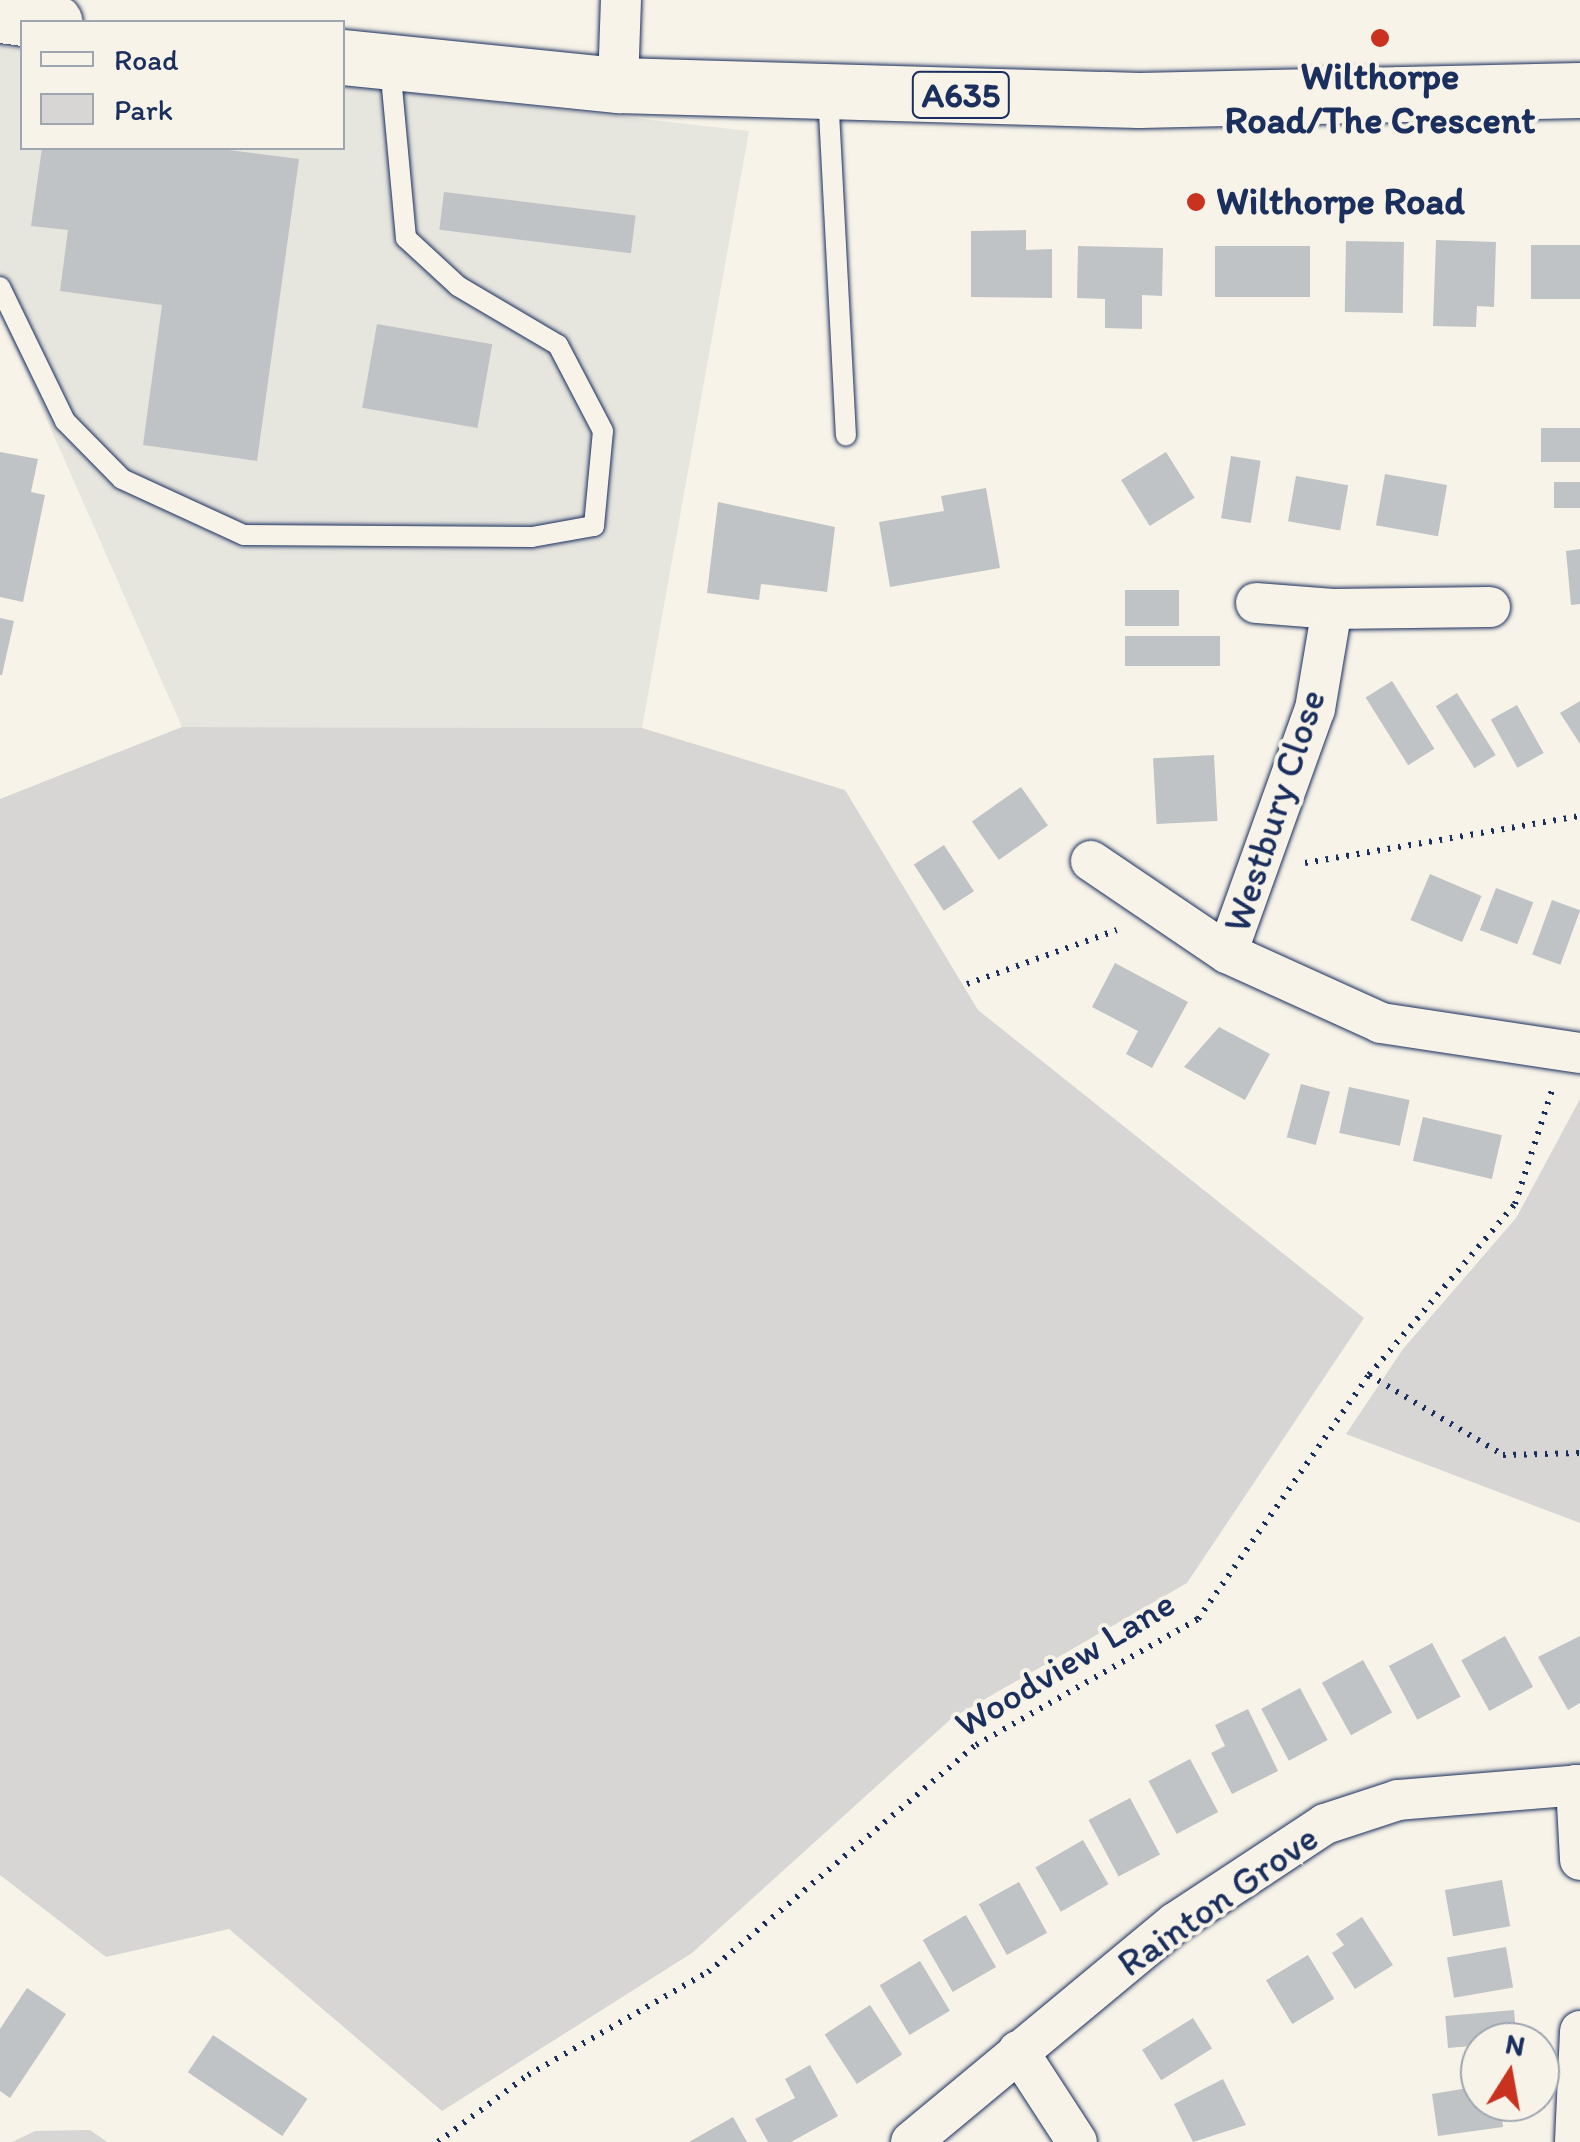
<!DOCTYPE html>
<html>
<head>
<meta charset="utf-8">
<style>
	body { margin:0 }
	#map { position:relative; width:1580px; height:2142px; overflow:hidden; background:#f7f3e8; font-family:Itim,sans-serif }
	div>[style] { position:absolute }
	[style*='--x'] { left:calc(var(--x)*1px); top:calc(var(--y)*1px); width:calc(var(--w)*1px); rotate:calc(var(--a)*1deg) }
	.built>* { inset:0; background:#e6e5de }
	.green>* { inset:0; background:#d7d6d4 }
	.building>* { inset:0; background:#c0c3c5; transform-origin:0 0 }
	.path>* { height:6px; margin-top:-3px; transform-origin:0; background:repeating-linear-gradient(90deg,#1b2f5e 0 2.5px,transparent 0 10.5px) }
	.roads { filter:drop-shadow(0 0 2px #1b2f5e) drop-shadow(0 0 2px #1b2f5e) }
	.lane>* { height:20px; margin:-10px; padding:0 10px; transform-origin:10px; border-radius:10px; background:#f7f3e8 }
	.street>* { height:40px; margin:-20px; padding:0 20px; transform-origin:20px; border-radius:20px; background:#f7f3e8 }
	.highway>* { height:55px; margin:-27.5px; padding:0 27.5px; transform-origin:27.5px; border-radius:27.5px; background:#f7f3e8 }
	.dots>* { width:28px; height:28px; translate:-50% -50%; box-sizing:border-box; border:5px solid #f7f3e8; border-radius:50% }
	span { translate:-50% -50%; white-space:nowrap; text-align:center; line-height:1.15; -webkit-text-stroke:8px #f7f3e8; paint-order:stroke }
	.shield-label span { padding:2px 8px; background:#f7f3e8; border:2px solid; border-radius:8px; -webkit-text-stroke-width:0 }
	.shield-label { font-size:35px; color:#1b2f5e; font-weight:700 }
	.poi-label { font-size:38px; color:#1b2f5e; font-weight:700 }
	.left { translate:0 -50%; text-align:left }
	.street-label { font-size:38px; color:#1b2f5e }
	.legend { position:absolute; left:20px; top:20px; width:325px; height:130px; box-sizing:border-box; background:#f7f3e8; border:2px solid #9fa5b1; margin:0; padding:12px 18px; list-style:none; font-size:30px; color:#1b2f5e }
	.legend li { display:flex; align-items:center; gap:20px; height:50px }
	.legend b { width:50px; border:2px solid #9fa5b1 }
	.north { position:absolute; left:1460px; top:2022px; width:100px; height:100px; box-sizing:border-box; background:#f7f3e8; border:2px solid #9fa5b1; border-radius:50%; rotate:11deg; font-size:28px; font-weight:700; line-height:40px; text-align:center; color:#1b2f5e }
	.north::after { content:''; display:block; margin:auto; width:35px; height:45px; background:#c8321e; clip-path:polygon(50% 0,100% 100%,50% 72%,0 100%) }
</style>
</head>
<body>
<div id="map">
	<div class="built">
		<div style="clip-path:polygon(0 46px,22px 49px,22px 148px,342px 148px,343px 85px,749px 131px,642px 728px,182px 727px,0 313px)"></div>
	</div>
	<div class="green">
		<div style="clip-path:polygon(182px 727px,642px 728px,845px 790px,978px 1010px,1364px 1318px,1187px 1583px,952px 1718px,692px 1953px,442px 2111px,229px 1929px,106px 1957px,0 1875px,0 799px)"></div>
		<div style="clip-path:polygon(1580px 1099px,1580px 1523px,1346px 1434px,1403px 1349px,1516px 1218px)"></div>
		<div style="clip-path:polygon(90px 2130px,107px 2142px,12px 2142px,35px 2131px)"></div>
	</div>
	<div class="building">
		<div style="clip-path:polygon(42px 148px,213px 148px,299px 159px,257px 461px,143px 445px,162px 305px,60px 291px,68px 230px,31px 226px)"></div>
		<div style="left:444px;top:192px;width:193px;height:38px;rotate:7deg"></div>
		<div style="clip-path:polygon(1026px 230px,1026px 250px,1052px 249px,1052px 298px,971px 297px,971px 231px)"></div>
		<div style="clip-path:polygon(1436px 240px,1496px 242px,1494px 307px,1477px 306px,1476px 327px,1433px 326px)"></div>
		<div style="left:1346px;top:241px;width:58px;height:71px;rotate:1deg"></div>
		<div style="left:1531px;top:245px;width:49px;height:54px"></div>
		<div style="clip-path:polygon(1078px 246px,1163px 248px,1162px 296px,1142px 295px,1142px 329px,1105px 328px,1105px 299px,1077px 298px)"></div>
		<div style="left:1215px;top:246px;width:95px;height:51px"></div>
		<div style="left:377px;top:324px;width:117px;height:85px;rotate:10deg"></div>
		<div style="left:1580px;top:428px;width:34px;height:39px;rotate:90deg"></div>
		<div style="clip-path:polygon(0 452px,38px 459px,31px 492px,45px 495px,23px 602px,0 597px)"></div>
		<div style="left:1166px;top:452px;width:54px;height:53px;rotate:58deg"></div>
		<div style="left:1231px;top:456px;width:30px;height:63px;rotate:9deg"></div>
		<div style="left:1385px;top:474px;width:63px;height:52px;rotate:10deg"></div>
		<div style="left:1296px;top:476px;width:53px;height:46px;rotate:10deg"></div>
		<div style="left:1580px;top:482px;width:26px;height:26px;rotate:90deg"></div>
		<div style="clip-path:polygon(986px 488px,1000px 568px,890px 587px,879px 522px,944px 511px,941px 496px)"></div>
		<div style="clip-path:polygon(718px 502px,835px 527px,827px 592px,761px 584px,759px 600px,707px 593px)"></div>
		<div style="clip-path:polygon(1580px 549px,1580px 604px,1571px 605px,1566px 551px)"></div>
		<div style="left:1125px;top:590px;width:54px;height:36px"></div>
		<div style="clip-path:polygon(0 618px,14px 621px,2px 675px,0 675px)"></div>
		<div style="left:1125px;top:636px;width:95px;height:30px"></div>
		<div style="left:1392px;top:681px;width:80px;height:31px;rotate:58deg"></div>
		<div style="left:1457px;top:693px;width:73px;height:25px;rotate:58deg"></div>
		<div style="clip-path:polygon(1580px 701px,1580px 744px,1560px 713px)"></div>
		<div style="left:1517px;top:705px;width:55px;height:30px;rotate:61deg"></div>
		<div style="left:1214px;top:755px;width:66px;height:61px;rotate:87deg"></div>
		<div style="left:1021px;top:787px;width:47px;height:60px;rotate:55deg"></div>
		<div style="left:944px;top:845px;width:55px;height:36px;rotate:57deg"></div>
		<div style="left:1430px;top:874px;width:56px;height:50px;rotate:23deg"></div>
		<div style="left:1496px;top:888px;width:40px;height:45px;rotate:21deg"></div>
		<div style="left:1552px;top:900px;width:30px;height:58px;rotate:20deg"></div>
		<div style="clip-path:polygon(1115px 963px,1188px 1002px,1152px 1068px,1126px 1054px,1138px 1031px,1092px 1007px)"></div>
		<div style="clip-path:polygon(1219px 1027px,1270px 1054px,1245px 1100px,1184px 1067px)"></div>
		<div style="left:1301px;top:1084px;width:30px;height:55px;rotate:15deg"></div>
		<div style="left:1349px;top:1087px;width:62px;height:47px;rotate:12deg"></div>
		<div style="left:1423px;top:1117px;width:81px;height:45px;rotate:13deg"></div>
		<div style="left:1505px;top:1636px;width:58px;height:50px;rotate:61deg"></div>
		<div style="clip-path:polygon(1580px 1636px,1580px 1703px,1568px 1710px,1538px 1657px)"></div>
		<div style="left:1432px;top:1643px;width:61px;height:49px;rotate:62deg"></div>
		<div style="left:1363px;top:1660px;width:60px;height:47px;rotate:61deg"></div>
		<div style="left:1300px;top:1688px;width:59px;height:44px;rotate:62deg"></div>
		<div style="clip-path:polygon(1248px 1709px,1278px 1771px,1232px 1794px,1211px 1753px,1225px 1746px,1215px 1725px)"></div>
		<div style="left:1190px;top:1759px;width:60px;height:47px;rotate:62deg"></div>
		<div style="left:1130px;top:1798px;width:64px;height:47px;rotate:62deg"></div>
		<div style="left:1083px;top:1840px;width:51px;height:55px;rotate:60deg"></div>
		<div style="left:1502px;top:1880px;width:47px;height:58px;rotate:80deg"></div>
		<div style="left:1019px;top:1882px;width:58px;height:46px;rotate:61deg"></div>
		<div style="left:966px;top:1915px;width:60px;height:50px;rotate:60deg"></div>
		<div style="clip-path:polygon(1362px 1917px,1393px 1965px,1355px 1989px,1332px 1953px,1344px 1945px,1336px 1934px)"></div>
		<div style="left:1506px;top:1947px;width:41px;height:60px;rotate:80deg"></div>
		<div style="left:1308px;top:1955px;width:51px;height:49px;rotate:59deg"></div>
		<div style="left:920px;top:1961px;width:58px;height:47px;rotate:59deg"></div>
		<div style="clip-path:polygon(27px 1988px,66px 2014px,10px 2098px,0 2091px,0 2029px)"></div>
		<div style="left:870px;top:2005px;width:59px;height:54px;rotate:57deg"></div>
		<div style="left:1514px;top:2010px;width:32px;height:69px;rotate:85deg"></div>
		<div style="left:1193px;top:2018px;width:36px;height:60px;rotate:58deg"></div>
		<div style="left:213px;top:2035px;width:114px;height:45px;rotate:34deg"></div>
		<div style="clip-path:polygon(810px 2065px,838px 2116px,791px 2142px,768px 2142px,755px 2119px,795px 2098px,785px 2079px)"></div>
		<div style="clip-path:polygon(1223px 2079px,1246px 2125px,1193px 2142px,1174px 2104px)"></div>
		<div style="clip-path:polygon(1480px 2086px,1480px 2102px,1500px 2102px,1503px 2127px,1438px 2136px,1432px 2094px)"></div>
		<div style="clip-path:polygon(733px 2117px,747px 2142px,689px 2142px)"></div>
	</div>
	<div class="path">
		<div style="--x:1305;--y:863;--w:279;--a:-9.7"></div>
		<div style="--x:967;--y:984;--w:159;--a:-19.8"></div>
		<div style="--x:1369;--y:1375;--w:156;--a:30.8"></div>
		<div style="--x:1503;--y:1455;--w:77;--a:-1.5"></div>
		<div style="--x:438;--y:2142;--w:112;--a:-36.7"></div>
		<div style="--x:528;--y:2075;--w:207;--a:-29.8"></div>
		<div style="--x:708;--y:1972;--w:351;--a:-40.3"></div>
		<div style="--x:976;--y:1745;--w:255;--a:-29.6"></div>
		<div style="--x:1198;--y:1619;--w:298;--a:-55"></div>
		<div style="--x:1369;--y:1375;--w:225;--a:-49.5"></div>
		<div style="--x:1515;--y:1204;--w:120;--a:-72"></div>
	</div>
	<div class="roads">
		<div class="lane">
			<div style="--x:828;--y:93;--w:343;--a:87"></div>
			<div style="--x:0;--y:287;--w:149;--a:64.1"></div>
			<div style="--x:65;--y:421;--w:81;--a:45.5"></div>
			<div style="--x:122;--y:479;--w:134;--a:24.7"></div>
			<div style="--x:244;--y:535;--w:288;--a:0.4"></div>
			<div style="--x:532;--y:537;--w:63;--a:-10.1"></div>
			<div style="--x:594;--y:526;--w:95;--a:-84.6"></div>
			<div style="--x:603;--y:431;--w:97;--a:-117.6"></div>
			<div style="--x:558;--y:345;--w:116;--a:-149.5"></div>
			<div style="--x:458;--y:286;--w:71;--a:-137.3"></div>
			<div style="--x:406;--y:238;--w:175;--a:-95.3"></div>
		</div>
		<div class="street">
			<div style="--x:618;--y:85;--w:85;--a:-88"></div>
			<div style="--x:1256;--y:603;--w:76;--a:4.5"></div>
			<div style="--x:1091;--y:861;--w:164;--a:34.1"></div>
			<div style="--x:1227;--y:953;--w:169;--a:24.4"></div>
			<div style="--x:1381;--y:1023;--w:201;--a:8.6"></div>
			<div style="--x:1227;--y:953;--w:259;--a:-70.2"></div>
			<div style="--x:1315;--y:709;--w:101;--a:-80.4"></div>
			<div style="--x:1332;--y:609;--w:158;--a:-0.7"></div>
			<div style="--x:1576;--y:1785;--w:75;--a:86.9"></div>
			<div style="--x:1018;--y:2051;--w:108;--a:57"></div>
			<div style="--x:911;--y:2142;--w:343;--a:-39.7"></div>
			<div style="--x:1175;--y:1923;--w:180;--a:-33.4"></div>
			<div style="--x:1325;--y:1824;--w:77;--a:-18.2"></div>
			<div style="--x:1398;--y:1800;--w:183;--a:-4.7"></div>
			<div style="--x:1575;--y:2142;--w:111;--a:-87.4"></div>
		</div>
		<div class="highway">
			<div style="--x:0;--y:15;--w:55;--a:7.3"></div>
			<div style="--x:342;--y:57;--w:277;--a:5.8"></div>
			<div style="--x:618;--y:85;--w:521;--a:1.65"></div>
			<div style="--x:1139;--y:100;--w:441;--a:-1.3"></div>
		</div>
	</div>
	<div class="dots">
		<div style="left:1380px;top:38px;background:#c8321e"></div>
		<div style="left:1196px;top:202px;background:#c8321e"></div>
	</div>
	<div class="shield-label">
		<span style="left:961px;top:95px">A635</span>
	</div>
	<div class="poi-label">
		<span style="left:1380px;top:99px">Wilthorpe<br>Road/The Crescent</span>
		<span class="left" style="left:1216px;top:202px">Wilthorpe Road</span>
	</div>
	<div class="street-label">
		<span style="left:1275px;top:811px;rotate:-72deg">Westbury Close</span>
		<span style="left:1065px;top:1664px;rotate:-31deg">Woodview Lane</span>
		<span style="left:1218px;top:1901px;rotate:-35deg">Rainton Grove</span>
	</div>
	<ul class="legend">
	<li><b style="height:12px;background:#f7f3e8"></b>Road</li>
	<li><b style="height:28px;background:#d7d6d4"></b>Park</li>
	</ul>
	<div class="north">N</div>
</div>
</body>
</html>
